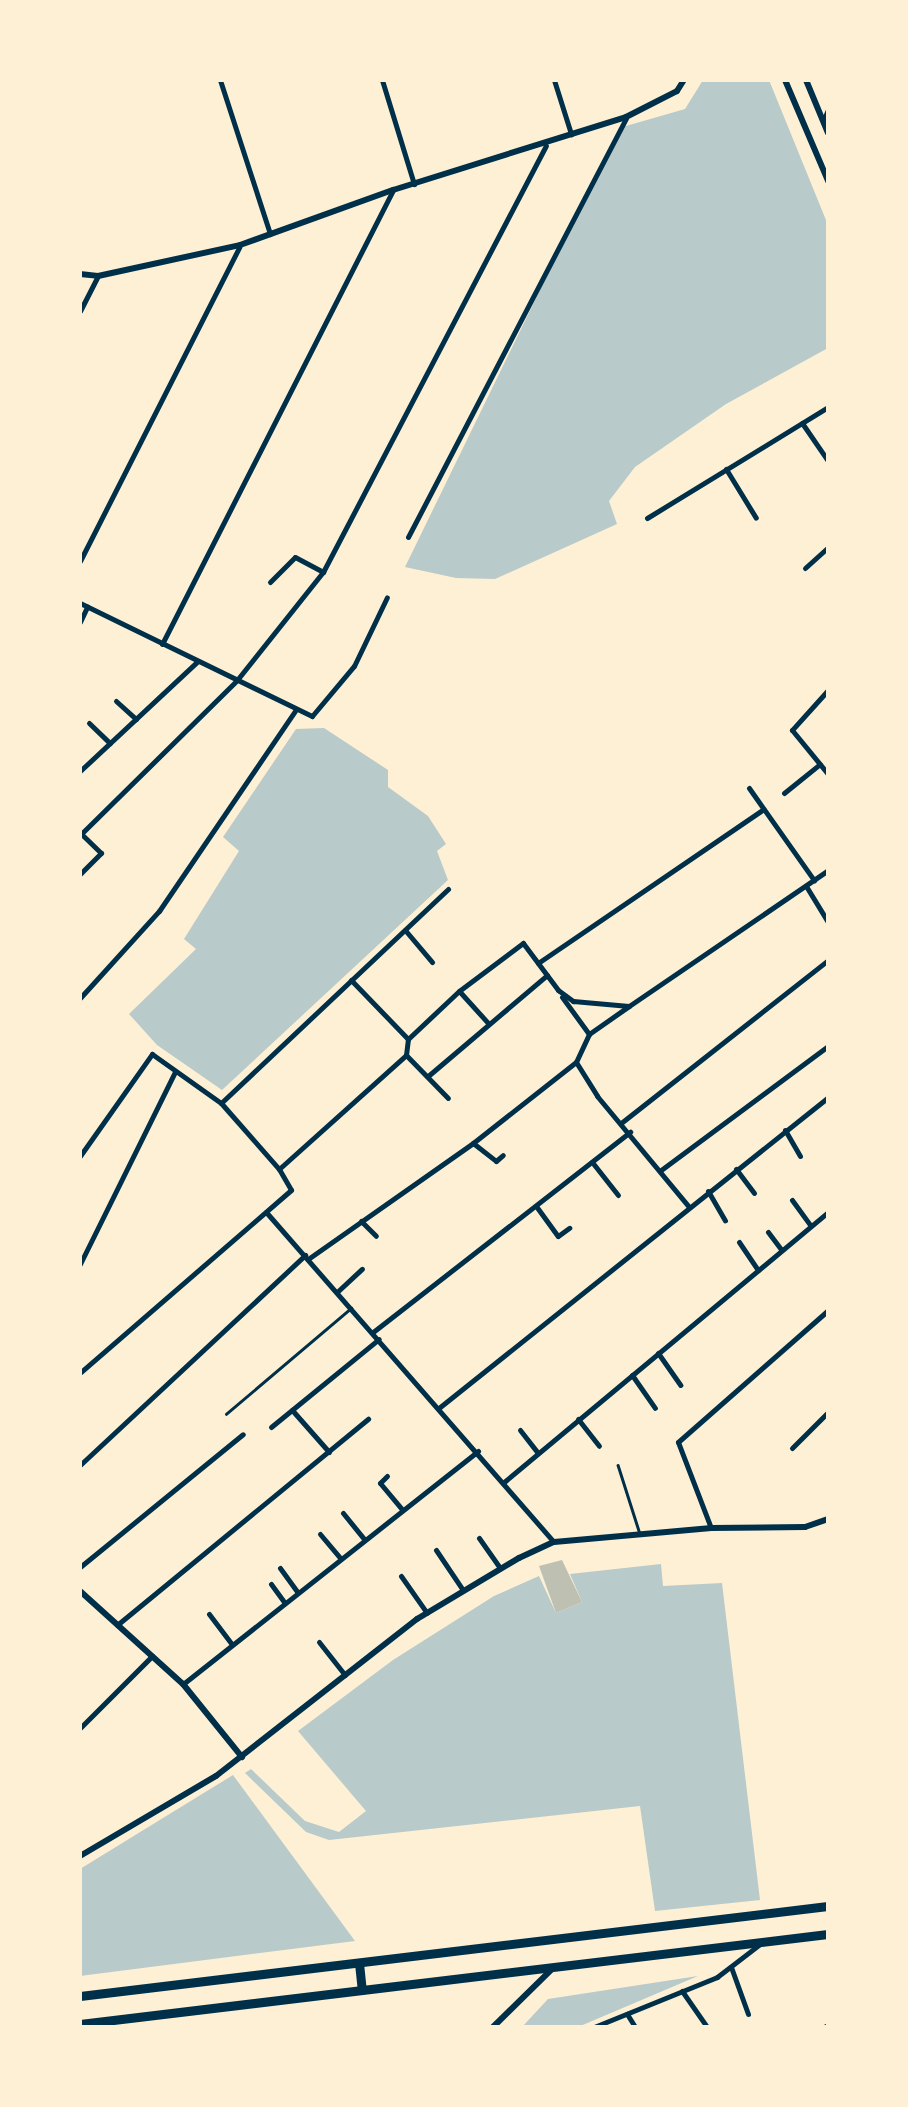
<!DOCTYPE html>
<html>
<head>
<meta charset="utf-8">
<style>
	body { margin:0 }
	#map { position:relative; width:908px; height:2107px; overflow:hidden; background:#fdf0d5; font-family:"Work Sans",sans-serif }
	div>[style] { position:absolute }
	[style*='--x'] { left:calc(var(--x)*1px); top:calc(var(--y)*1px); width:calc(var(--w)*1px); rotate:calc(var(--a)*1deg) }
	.green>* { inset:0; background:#b9caca }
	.building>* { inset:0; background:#bec0b2 }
	.service>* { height:2.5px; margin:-1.25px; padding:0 1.25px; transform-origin:1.25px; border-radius:1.25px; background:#003049 }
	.minor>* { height:5px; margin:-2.5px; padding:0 2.5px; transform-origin:2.5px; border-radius:2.5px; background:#003049 }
	.tertiary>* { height:6px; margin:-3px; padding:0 3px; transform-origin:3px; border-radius:3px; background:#003049 }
	.primary>* { height:9px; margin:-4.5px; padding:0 4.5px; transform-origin:4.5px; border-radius:4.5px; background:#003049 }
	span { translate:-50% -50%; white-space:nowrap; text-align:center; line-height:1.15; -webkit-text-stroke:10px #fdf0d5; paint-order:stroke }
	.frame { position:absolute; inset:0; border:82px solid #fdf0d5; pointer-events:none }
</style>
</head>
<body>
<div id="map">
	<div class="green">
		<div style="clip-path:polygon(703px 80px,769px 80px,828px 225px,828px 348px,726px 404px,635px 467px,609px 501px,617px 524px,495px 579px,456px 578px,405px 567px,619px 128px,685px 109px)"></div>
		<div style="clip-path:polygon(324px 728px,388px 770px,388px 787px,428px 816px,446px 844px,437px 851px,448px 880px,222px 1090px,157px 1045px,129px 1014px,196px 949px,184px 939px,239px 851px,223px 837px,296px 729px)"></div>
		<div style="clip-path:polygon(661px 1564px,663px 1586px,722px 1583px,760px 1900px,655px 1911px,640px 1806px,329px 1840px,306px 1832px,245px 1773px,251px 1769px,305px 1821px,339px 1832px,366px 1811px,298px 1731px,393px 1660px,494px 1596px,539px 1576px,556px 1613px,582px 1602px,570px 1574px)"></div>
		<div style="clip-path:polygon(233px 1775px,355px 1941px,80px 1976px,80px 1869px)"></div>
		<div style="clip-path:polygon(698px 1976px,578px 2027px,522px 2027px,548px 1999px)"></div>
	</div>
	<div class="building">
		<div style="clip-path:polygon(562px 1560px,582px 1602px,556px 1613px,539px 1566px)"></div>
	</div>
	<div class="service">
		<div style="--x:226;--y:1414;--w:164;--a:-40.3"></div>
		<div style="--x:618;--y:1465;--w:72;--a:72.3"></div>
	</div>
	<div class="minor">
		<div style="--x:220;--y:80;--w:162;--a:72"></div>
		<div style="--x:382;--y:80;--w:109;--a:72.9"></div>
		<div style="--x:554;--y:80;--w:57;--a:72.5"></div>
		<div style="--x:823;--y:121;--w:12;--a:-66"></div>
		<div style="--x:80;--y:311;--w:39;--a:-63"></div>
		<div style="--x:802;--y:423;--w:46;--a:55.6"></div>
		<div style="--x:726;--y:469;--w:57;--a:58.5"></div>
		<div style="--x:647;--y:518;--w:212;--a:-31.5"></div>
		<div style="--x:408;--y:537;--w:472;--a:-62.5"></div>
		<div style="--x:80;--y:561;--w:352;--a:-63.1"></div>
		<div style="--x:805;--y:568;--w:31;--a:-42"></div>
		<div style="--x:270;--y:582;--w:35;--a:-45"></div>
		<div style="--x:295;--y:557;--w:32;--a:28"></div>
		<div style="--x:80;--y:603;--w:258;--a:26"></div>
		<div style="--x:312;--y:716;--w:65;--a:-50"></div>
		<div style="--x:354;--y:666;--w:76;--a:-64.4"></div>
		<div style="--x:80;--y:622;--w:17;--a:-65"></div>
		<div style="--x:162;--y:644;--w:509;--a:-63.03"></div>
		<div style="--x:828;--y:690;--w:54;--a:132"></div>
		<div style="--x:792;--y:730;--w:57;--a:50.7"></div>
		<div style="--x:116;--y:701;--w:27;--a:42"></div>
		<div style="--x:89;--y:723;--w:29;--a:44"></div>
		<div style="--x:80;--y:771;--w:161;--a:-43"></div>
		<div style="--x:749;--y:788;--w:113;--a:54.8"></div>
		<div style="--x:784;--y:793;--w:46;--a:-38.9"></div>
		<div style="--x:80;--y:874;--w:30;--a:-45"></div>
		<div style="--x:101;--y:853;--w:28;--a:-136"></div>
		<div style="--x:81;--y:834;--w:219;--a:-44.6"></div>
		<div style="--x:237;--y:680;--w:138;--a:-51.5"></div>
		<div style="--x:323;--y:572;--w:481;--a:-62.4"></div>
		<div style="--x:806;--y:886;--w:42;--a:58.6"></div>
		<div style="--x:405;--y:930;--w:42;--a:49.8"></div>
		<div style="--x:538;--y:963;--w:273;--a:-34.3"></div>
		<div style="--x:351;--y:980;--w:82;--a:46"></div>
		<div style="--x:460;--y:992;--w:42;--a:47.9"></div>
		<div style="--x:562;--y:997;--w:46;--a:53.9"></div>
		<div style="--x:80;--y:998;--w:118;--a:-47.8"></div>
		<div style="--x:159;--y:911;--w:242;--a:-55.8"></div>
		<div style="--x:406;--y:1055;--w:60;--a:45.7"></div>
		<div style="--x:576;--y:1062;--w:40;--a:58"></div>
		<div style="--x:597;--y:1096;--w:144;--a:50.3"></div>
		<div style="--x:428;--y:1076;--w:156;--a:-40.3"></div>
		<div style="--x:221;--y:1103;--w:312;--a:-43.3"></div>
		<div style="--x:621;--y:1123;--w:263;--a:-38.2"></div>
		<div style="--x:785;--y:1130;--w:30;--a:60"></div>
		<div style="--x:473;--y:1143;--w:29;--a:38"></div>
		<div style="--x:496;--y:1161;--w:9;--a:-41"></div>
		<div style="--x:80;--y:1156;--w:125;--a:-54.8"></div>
		<div style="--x:152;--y:1054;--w:85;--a:35.4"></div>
		<div style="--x:221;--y:1103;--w:88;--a:48.7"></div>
		<div style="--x:279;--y:1169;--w:24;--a:60"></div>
		<div style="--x:291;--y:1190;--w:279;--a:139.1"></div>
		<div style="--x:592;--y:1162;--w:42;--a:51.8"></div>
		<div style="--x:279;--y:1169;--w:171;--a:-41.9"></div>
		<div style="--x:406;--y:1055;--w:16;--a:-83"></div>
		<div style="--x:408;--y:1039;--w:70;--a:-43.3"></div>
		<div style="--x:459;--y:991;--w:80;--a:-36.9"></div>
		<div style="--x:523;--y:943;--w:59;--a:53.3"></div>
		<div style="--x:558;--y:990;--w:19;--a:36"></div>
		<div style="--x:573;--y:1001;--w:56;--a:5.1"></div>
		<div style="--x:629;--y:1006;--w:241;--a:-34.3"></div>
		<div style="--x:736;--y:1169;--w:30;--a:53"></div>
		<div style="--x:661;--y:1170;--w:208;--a:-36.6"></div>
		<div style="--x:828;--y:1171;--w:1;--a:90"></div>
		<div style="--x:708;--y:1191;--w:34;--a:60"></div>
		<div style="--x:792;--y:1200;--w:32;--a:54"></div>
		<div style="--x:536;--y:1206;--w:37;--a:54"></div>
		<div style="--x:558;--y:1236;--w:14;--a:-36"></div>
		<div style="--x:266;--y:1212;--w:437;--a:48.9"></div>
		<div style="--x:361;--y:1221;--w:21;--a:45"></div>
		<div style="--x:768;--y:1232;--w:21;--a:53"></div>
		<div style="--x:739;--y:1242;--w:34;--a:56"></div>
		<div style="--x:308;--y:1259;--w:202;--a:-35.1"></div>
		<div style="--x:473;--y:1143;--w:131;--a:-38.2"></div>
		<div style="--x:576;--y:1062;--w:31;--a:-65"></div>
		<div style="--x:589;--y:1034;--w:49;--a:-35"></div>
		<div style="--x:80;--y:1264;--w:214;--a:-63.7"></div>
		<div style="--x:337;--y:1292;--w:34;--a:-43"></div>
		<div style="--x:373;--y:1332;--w:326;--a:-37.9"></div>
		<div style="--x:658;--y:1353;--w:39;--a:55"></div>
		<div style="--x:632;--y:1375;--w:40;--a:55.1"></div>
		<div style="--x:440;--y:1407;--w:497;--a:-38.6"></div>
		<div style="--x:292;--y:1410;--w:56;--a:48.6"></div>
		<div style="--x:578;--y:1419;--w:34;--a:52"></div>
		<div style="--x:271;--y:1427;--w:139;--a:-39.2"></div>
		<div style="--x:520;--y:1430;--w:29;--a:52"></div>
		<div style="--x:792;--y:1448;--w:51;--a:-45"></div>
		<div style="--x:80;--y:1465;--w:308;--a:-43"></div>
		<div style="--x:387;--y:1476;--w:10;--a:135"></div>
		<div style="--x:380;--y:1483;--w:34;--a:50"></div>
		<div style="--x:504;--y:1482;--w:422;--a:-39.8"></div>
		<div style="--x:343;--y:1513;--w:32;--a:51"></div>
		<div style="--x:711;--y:1528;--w:92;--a:-111"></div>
		<div style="--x:678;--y:1442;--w:200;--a:-41.3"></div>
		<div style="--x:320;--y:1534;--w:30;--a:50"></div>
		<div style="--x:479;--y:1538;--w:37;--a:55"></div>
		<div style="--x:436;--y:1550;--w:48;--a:56"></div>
		<div style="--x:80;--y:1567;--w:210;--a:-39.2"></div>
		<div style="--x:280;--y:1568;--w:29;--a:54"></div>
		<div style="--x:401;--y:1576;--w:45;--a:54.9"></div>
		<div style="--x:271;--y:1584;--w:22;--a:54"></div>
		<div style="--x:209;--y:1614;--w:38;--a:53"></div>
		<div style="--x:117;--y:1625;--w:325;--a:-39.4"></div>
		<div style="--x:319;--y:1642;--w:42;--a:51.8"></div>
		<div style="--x:183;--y:1684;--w:376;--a:-38.3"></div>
		<div style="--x:80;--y:1728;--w:102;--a:-45"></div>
		<div style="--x:731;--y:1967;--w:50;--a:70.1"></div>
		<div style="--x:682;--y:1991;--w:44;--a:55.2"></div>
		<div style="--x:627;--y:2014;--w:15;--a:58"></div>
		<div style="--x:594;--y:2027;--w:133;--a:-22.1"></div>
		<div style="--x:717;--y:1977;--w:54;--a:-37.5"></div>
		<div style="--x:824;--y:2027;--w:4;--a:-27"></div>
	</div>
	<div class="tertiary">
		<div style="--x:785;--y:80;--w:110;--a:66.9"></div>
		<div style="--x:806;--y:80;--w:57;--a:67.5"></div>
		<div style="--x:80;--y:274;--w:18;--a:6"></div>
		<div style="--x:98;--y:276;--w:145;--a:-12.3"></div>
		<div style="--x:240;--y:245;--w:163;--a:-19.8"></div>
		<div style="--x:393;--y:190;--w:244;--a:-17.4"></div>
		<div style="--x:626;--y:117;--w:57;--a:-27"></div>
		<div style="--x:677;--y:91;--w:13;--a:-58"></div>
		<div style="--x:80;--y:1591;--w:139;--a:42.1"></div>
		<div style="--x:183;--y:1684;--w:94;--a:51.1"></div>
		<div style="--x:80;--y:1856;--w:158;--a:-30.5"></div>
		<div style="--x:216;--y:1776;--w:255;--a:-38"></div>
		<div style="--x:417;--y:1619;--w:119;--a:-30.9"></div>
		<div style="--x:519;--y:1558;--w:38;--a:-25"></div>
		<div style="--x:554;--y:1542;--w:158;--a:-5.1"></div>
		<div style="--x:711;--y:1528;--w:94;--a:-0.6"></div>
		<div style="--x:805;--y:1527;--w:24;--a:-19"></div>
		<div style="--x:493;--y:2027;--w:84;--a:-44.5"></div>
	</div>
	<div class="primary">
		<div style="--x:359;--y:1963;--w:27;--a:84"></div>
		<div style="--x:80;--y:1996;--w:753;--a:-6.86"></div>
		<div style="--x:80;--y:2024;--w:753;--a:-6.86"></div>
	</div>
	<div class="frame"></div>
</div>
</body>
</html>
